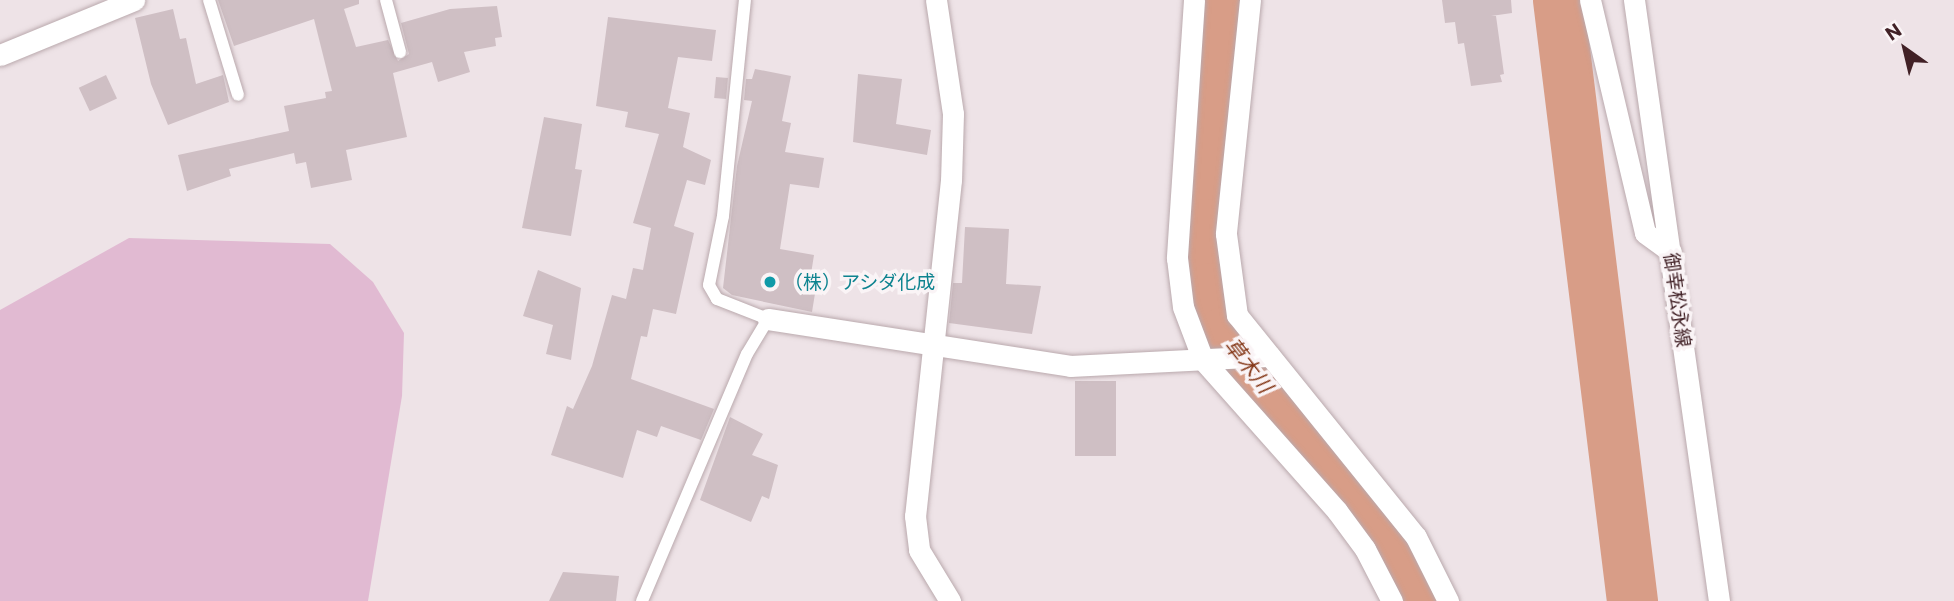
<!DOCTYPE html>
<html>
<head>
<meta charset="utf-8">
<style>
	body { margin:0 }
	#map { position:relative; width:1954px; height:601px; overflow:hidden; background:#eee3e7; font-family:Commissioner,"Noto Sans JP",sans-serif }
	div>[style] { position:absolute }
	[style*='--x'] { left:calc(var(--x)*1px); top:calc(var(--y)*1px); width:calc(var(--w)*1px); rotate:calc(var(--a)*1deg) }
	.green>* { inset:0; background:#e1bad2 }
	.river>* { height:51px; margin:-25.5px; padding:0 25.5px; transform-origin:25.5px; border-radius:25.5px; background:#d89d87 }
	.building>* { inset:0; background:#cfbfc4; transform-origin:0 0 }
	.roads { filter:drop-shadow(0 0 2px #baa9ad) drop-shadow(0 0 2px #baa9ad) }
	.lane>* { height:12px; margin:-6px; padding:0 6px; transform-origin:6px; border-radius:6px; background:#fff }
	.street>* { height:21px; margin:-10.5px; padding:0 10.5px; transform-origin:10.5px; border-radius:10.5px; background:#fff }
	.secondary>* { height:21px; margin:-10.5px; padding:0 10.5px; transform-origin:10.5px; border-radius:10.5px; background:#fff }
	.dots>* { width:19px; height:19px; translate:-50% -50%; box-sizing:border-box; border:4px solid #faf4f6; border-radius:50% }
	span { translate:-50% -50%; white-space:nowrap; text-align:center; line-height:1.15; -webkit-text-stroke:7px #faf4f6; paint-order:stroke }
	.culture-label { font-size:19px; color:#0d838f }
	.left { translate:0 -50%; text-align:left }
	.street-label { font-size:19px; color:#412126 }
	.water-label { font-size:21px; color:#833515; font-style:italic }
	.north { position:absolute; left:1870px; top:14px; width:70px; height:70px; -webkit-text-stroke:5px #faf4f6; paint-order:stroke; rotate:326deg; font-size:19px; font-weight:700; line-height:28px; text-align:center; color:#412126 }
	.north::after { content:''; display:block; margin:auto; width:24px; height:32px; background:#412126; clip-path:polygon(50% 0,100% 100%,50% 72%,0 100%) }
</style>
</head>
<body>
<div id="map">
	<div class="green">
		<div style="clip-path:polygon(129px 238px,330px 244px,373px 282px,404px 333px,402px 396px,368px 601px,0 601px,0 310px)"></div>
	</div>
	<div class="river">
		<div style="--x:1220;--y:0;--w:225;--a:93.8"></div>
		<div style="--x:1205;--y:224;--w:64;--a:85.5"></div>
		<div style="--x:1210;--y:288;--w:46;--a:73.5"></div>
		<div style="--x:1223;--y:332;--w:266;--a:51.4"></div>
		<div style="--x:1389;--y:540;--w:68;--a:63.1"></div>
		<div style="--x:1558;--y:0;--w:606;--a:82.98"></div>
	</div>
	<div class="building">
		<div style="clip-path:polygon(218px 0,359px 0,359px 4px,344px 9px,356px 47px,388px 40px,398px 61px,409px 54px,401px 23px,450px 9px,497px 6px,502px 37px,495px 38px,496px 46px,464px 52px,470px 72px,438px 82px,432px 62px,393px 73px,407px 137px,346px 150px,352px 180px,311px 188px,306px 162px,296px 164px,294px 153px,229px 169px,231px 176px,187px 191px,178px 155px,289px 131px,284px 106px,326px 98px,325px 92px,332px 91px,314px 19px,234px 46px)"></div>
		<div style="clip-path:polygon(1442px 0,1511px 0,1512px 13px,1491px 16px,1496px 16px,1504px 74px,1500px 75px,1502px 82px,1471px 86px,1464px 43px,1458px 44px,1455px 22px,1445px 23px)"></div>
		<div style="clip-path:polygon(173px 9px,180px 39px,186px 38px,196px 84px,223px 75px,229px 102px,168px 125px,151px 84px,135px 18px)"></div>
		<div style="clip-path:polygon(608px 17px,716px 30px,712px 61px,678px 57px,668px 108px,690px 113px,683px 147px,711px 160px,705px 185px,687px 180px,674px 226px,694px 233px,676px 314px,653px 309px,647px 337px,641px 336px,631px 379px,714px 409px,701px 440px,661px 426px,657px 437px,637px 430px,623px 478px,551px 455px,567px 406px,573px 409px,592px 366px,612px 295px,626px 299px,633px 268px,643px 270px,651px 228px,633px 223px,659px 134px,625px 127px,628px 112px,596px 106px)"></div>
		<div style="clip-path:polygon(755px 69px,791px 76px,782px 121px,791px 123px,785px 152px,824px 158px,819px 188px,790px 184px,780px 249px,814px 255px,811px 274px,818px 275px,812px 312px,732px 295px,723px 288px,737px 166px,752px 101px,744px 100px,746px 79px,752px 79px)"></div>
		<div style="clip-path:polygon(858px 74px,902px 79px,896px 124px,931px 130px,927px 155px,853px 142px)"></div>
		<div style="left:106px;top:75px;width:26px;height:30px;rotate:65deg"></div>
		<div style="left:716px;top:77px;width:12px;height:21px;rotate:5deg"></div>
		<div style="clip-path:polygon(544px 117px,582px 124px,575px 169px,582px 170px,571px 236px,522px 228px)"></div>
		<div style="clip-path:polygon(965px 227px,1009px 229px,1006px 284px,1041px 286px,1032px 334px,949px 323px,953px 283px,962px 283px)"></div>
		<div style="clip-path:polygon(538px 270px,581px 288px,571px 360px,546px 354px,553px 325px,523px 316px)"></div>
		<div style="left:1075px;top:381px;width:41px;height:75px"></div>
		<div style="clip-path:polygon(730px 417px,763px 434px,752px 455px,778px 465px,769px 499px,762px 496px,751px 522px,700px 500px)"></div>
		<div style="clip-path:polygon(563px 572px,619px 576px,616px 601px,549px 601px)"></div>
	</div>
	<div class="roads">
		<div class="lane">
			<div style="--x:209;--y:0;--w:99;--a:73"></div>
			<div style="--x:386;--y:0;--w:54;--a:74.9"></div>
			<div style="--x:642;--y:601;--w:268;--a:-67"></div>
			<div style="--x:747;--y:354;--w:41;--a:-59"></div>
			<div style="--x:768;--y:319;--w:55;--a:-158.6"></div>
			<div style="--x:717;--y:299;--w:16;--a:-120"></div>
			<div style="--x:709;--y:285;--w:70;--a:-78.5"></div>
			<div style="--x:723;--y:216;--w:217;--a:-84.2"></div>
		</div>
		<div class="street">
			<div style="--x:936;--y:0;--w:115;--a:81.5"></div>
			<div style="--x:953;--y:114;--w:66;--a:91.7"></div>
			<div style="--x:951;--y:180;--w:338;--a:96.1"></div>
			<div style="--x:915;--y:516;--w:34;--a:83"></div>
			<div style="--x:919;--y:550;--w:60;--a:58.7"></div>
			<div style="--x:1194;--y:0;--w:259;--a:93.8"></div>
			<div style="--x:1177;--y:258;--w:49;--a:83"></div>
			<div style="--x:1183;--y:307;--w:57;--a:69.3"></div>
			<div style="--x:1203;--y:360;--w:202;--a:48.4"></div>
			<div style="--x:1337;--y:511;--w:47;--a:53.6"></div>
			<div style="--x:1365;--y:549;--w:59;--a:62.6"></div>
			<div style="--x:1250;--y:0;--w:235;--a:95.9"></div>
			<div style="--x:1226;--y:234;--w:82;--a:82.3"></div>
			<div style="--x:1237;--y:315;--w:285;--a:51.1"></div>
			<div style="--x:1416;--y:537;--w:72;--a:63.4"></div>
			<div style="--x:1590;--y:0;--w:239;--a:76.7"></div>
			<div style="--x:1645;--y:233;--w:32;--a:36"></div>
			<div style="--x:0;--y:55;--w:145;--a:-22.3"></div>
			<div style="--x:768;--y:319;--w:306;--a:8.8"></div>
			<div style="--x:1070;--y:366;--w:200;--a:-2.9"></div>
		</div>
		<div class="secondary">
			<div style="--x:1634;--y:0;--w:607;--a:81.95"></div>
		</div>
	</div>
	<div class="dots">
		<div style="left:770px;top:282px;background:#0f9aa8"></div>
	</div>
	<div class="culture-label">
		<span class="left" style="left:784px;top:282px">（株）アシダ化成</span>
	</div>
	<div class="street-label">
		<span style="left:1678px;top:300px;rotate:82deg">御幸松永線</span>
	</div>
	<div class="water-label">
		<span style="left:1249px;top:365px;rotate:52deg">草木川</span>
	</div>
	<div class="north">N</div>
</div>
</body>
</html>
